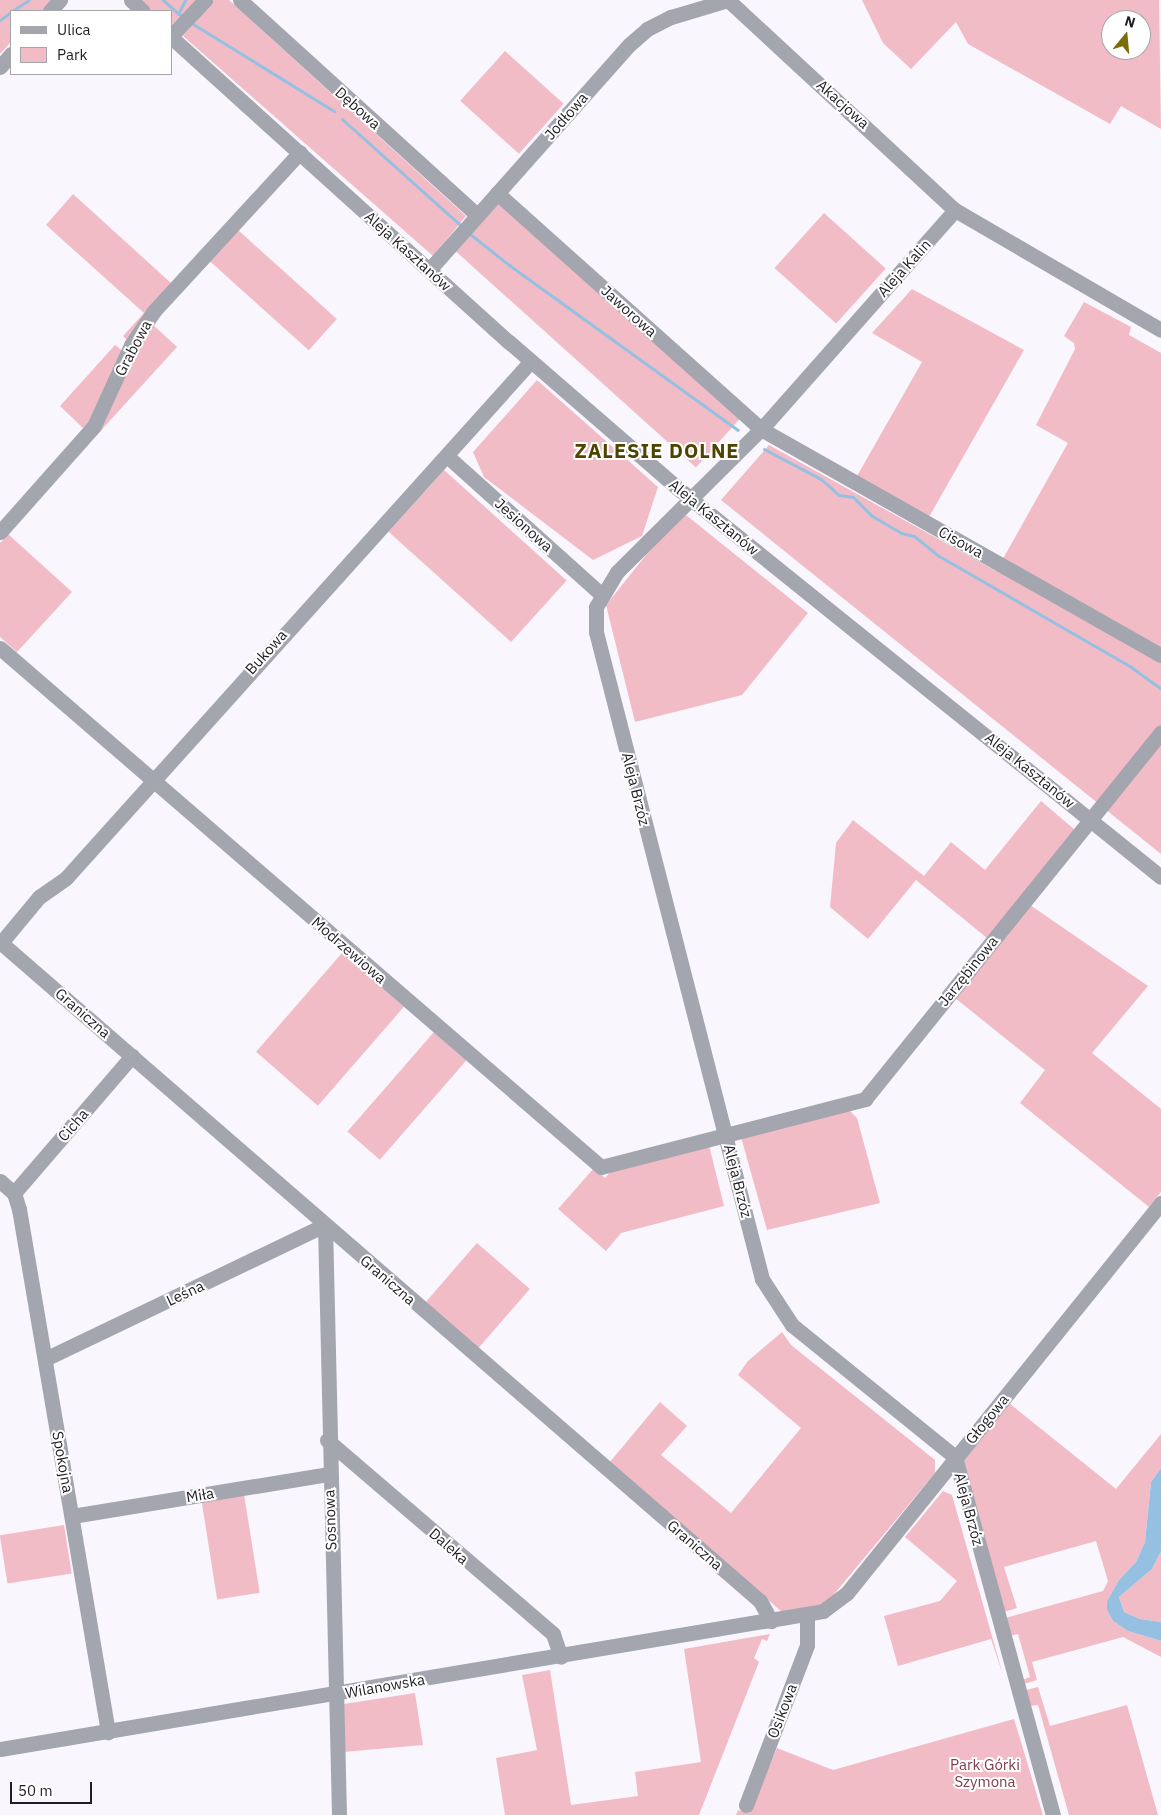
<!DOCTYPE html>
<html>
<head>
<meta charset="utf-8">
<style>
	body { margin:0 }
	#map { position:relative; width:1161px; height:1815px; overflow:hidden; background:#faf6fe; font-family:"IBM Plex Sans",sans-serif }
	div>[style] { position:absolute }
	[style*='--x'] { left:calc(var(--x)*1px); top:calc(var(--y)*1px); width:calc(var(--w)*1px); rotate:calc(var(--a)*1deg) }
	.green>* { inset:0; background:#f1bcc5; transform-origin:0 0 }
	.water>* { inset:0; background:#95c0e2 }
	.stream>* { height:3px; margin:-1.5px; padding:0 1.5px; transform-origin:1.5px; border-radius:1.5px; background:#95c0e2 }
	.minor>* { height:15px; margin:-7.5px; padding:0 7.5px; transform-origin:7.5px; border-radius:7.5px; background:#a3a6af }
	span { translate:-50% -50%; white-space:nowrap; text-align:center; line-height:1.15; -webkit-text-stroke:4px #fff; paint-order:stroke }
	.street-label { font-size:15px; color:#201d24 }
	.park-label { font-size:15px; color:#803b4b }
	.district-label { font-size:20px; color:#4e4400; font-weight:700; letter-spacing:1px }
	.legend { position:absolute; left:10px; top:10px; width:162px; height:65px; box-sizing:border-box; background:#fff; border:1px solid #a6a5a7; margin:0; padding:6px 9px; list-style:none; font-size:15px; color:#201d24 }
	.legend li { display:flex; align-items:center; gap:10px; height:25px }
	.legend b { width:25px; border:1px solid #a6a5a7 }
	.north { position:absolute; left:1101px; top:10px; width:50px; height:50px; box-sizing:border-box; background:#fff; border:1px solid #a6a5a7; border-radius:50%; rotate:17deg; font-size:14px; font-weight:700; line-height:20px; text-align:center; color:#201d24 }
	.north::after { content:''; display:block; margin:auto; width:18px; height:22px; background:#7a6c06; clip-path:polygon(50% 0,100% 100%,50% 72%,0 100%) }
	.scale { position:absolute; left:10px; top:1782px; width:82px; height:22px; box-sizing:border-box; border:2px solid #201d24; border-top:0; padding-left:6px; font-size:15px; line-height:18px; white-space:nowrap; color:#201d24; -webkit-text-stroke:4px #fff; paint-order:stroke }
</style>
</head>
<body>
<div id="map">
	<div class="green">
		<div style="clip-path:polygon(0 0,54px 0,44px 11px,11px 11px,11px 42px,0 54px)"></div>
		<div style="clip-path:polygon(139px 0,199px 0,171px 25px,171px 11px,151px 11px)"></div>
		<div style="clip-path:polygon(214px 0,229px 0,466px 216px,433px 256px,183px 36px)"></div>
		<div style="clip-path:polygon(evenodd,862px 0,1159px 0,1161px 129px,1121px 106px,1110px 124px,968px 44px,956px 22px,911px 69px,883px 43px,862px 0,1111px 20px,1141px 20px,1141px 50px,1111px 50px,1111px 20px)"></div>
		<div style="left:505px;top:51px;width:79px;height:67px;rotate:42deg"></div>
		<div style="clip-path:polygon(73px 194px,171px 283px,129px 342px,123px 336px,144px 313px,46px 225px)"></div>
		<div style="left:500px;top:201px;width:324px;height:67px;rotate:42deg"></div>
		<div style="left:824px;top:213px;width:83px;height:74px;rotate:42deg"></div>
		<div style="left:238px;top:230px;width:133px;height:42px;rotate:42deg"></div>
		<div style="clip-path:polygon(912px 289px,1024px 350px,929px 517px,857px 476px,922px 362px,872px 333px)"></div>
		<div style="clip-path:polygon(1084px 302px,1131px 327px,1129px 335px,1161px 353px,1161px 854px,721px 500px,769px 445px,996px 571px,1068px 443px,1036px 425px,1075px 349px,1074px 343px,1064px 336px)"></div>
		<div style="clip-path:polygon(151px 323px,177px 347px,95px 437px,91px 434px)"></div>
		<div style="clip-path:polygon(115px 345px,124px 352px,85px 430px,60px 406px)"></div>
		<div style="clip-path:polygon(537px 380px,658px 487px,642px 536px,593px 560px,484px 477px,473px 452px)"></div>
		<div style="left:444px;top:470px;width:165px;height:83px;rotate:42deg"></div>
		<div style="clip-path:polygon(686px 515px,808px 613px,742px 695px,635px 722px,606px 605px,658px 540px)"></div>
		<div style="clip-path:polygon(8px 534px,72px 592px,17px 652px,0 637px,0 543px)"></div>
		<div style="clip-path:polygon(1041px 801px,1075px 830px,987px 938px,916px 880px,868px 939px,830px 907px,836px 843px,853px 820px,924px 876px,951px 842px,985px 870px)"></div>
		<div style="clip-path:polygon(1030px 905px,1148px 986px,1092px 1053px,1161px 1109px,1161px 1192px,1149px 1207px,1020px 1103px,1045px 1070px,955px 998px)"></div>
		<div style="left:342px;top:953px;width:82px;height:131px;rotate:41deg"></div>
		<div style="left:434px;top:1032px;width:43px;height:132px;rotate:41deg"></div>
		<div style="clip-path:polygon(848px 1109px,857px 1118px,880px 1203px,767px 1230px,741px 1137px)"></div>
		<div style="clip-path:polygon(709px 1145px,724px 1206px,621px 1233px,606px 1251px,558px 1209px,594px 1168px,605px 1178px,615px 1167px)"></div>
		<div style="left:477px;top:1243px;width:70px;height:80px;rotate:41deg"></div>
		<div style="clip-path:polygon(782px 1332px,791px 1345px,935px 1460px,935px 1473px,830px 1599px,824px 1604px,782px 1612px,609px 1463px,660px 1402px,687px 1426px,661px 1455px,731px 1513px,801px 1428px,738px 1375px,748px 1361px)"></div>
		<div style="clip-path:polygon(1009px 1403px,1116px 1489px,1161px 1434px,1161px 1468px,1151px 1482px,1145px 1542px,1136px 1562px,1119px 1580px,1107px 1601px,1107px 1610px,1113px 1621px,1128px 1631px,1161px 1641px,1161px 1657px,1123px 1637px,1032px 1662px,1037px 1680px,1024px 1684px,1022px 1680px,1030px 1677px,1018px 1634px,1009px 1636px,1005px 1618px,1103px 1591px,1108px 1581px,1096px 1541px,1004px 1567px,1017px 1608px,1004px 1612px,962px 1458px)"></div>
		<div style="clip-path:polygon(943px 1491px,952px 1495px,1003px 1675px,991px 1639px,898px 1666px,884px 1616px,940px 1601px,957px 1581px,905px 1537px)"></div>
		<div style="left:244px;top:1494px;width:100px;height:43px;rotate:81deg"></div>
		<div style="left:64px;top:1525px;width:49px;height:65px;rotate:81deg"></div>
		<div style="clip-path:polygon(1161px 1551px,1161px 1622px,1140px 1619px,1124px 1612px,1119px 1597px,1152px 1569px)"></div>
		<div style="clip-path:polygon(770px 1634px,767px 1641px,762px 1639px,754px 1658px,759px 1662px,699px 1815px,505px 1815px,496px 1758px,537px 1750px,522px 1675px,550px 1670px,571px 1805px,638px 1796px,635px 1772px,701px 1762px,684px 1649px)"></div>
		<div style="clip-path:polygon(1038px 1687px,1050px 1726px,1127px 1705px,1158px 1815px,1069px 1815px,1038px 1705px,1029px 1706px,1026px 1690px)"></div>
		<div style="clip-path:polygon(415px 1693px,423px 1745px,343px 1752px,344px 1704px)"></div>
		<div style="clip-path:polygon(1014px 1719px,1043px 1815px,736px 1815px,738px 1810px,749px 1813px,777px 1748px,833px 1770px)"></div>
	</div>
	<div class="water">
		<div style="clip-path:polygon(1161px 1468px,1161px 1551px,1152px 1569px,1119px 1597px,1124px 1612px,1140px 1619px,1161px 1622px,1161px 1641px,1128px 1631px,1113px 1621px,1107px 1610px,1107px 1601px,1119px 1580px,1136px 1562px,1145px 1542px,1151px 1482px)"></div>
	</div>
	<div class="stream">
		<div style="--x:163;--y:0;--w:23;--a:41"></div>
		<div style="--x:12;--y:11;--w:20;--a:-33"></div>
		<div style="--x:178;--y:14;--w:16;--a:-63"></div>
		<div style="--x:0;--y:20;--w:14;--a:-36"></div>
		<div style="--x:193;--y:24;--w:166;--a:31.7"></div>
		<div style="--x:342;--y:119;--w:159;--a:41.9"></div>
		<div style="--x:470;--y:234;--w:50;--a:38.5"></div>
		<div style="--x:509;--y:265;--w:282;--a:35.8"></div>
		<div style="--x:764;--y:449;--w:64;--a:27.8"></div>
		<div style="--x:821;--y:479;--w:24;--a:42"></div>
		<div style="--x:839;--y:495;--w:14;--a:8"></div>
		<div style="--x:853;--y:497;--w:27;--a:45"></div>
		<div style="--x:872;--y:516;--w:34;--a:30"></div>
		<div style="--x:901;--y:533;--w:13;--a:13"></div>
		<div style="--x:914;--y:536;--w:32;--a:39"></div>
		<div style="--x:939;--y:556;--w:222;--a:30"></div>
		<div style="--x:1131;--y:667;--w:37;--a:36"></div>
	</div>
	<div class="minor">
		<div style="--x:131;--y:0;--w:16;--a:43"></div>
		<div style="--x:240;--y:0;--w:320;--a:42.2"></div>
		<div style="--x:728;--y:0;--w:309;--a:42.8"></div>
		<div style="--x:50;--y:11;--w:15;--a:-48"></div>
		<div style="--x:171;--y:36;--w:50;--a:-46.6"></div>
		<div style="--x:171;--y:37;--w:455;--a:42.1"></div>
		<div style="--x:509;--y:342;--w:226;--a:40.9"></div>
		<div style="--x:680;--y:490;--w:617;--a:38.82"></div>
		<div style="--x:0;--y:67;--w:17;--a:-50"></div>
		<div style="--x:497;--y:193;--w:354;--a:41.8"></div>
		<div style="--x:761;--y:429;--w:459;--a:29.5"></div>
		<div style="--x:955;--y:210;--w:293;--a:131.5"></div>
		<div style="--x:761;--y:429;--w:203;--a:135.2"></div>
		<div style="--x:617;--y:572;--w:41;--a:121"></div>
		<div style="--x:596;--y:607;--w:25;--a:90"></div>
		<div style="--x:596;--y:632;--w:668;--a:75.61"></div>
		<div style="--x:762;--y:1279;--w:55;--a:56.9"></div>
		<div style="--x:792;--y:1325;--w:210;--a:39"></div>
		<div style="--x:955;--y:1457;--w:371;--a:74.7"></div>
		<div style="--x:955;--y:210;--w:238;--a:30.2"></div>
		<div style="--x:429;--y:270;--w:302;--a:-48.4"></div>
		<div style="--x:630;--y:44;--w:23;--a:-41"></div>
		<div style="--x:647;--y:29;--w:27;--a:-27"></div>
		<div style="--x:671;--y:17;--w:59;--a:-16.6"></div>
		<div style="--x:447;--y:456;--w:207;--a:41.9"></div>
		<div style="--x:0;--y:532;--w:142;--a:-48.4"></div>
		<div style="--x:94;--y:426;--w:89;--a:-65.4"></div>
		<div style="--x:131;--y:345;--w:40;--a:-56"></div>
		<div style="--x:153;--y:312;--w:217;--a:-47.4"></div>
		<div style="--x:0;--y:648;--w:794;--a:40.81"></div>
		<div style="--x:601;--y:1167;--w:273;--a:-14.4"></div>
		<div style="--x:865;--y:1099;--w:471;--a:-51.1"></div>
		<div style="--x:0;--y:942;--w:1006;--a:40.93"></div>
		<div style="--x:760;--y:1601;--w:23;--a:61"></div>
		<div style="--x:0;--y:944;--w:61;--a:-50.3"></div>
		<div style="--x:39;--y:897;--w:33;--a:-35"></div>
		<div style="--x:66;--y:878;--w:695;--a:-48.03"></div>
		<div style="--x:0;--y:1181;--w:18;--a:41"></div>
		<div style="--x:14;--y:1193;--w:17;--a:73"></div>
		<div style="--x:19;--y:1209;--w:531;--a:80.34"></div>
		<div style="--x:14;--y:1193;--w:181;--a:-49.3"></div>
		<div style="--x:45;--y:1359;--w:310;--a:-25.6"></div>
		<div style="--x:325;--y:1225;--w:590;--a:88.64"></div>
		<div style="--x:327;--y:1440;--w:298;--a:40.6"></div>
		<div style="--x:553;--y:1634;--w:24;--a:71"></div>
		<div style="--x:72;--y:1516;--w:259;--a:-9.3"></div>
		<div style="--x:0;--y:1749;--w:834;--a:-9.52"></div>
		<div style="--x:823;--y:1611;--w:30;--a:-37"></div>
		<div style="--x:847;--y:1593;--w:501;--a:-51.16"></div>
		<div style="--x:746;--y:1805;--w:171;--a:-69.1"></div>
		<div style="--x:807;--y:1645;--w:29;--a:-90"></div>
	</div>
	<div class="street-label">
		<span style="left:843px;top:104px;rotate:42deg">Akacjowa</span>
		<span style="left:358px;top:108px;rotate:42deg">Dębowa</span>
		<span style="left:566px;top:116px;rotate:-49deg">Jodłowa</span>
		<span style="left:408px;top:251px;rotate:42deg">Aleja Kasztanów</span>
		<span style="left:904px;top:268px;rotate:-48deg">Aleja Kalin</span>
		<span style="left:629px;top:311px;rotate:42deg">Jaworowa</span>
		<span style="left:133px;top:348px;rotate:-62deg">Grabowa</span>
		<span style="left:714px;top:517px;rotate:39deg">Aleja Kasztanów</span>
		<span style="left:524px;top:525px;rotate:42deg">Jesionowa</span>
		<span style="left:961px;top:542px;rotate:29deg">Cisowa</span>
		<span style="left:266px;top:652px;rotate:-48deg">Bukowa</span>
		<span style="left:1030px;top:770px;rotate:39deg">Aleja Kasztanów</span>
		<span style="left:636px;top:789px;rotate:76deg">Aleja Brzóz</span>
		<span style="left:349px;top:950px;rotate:41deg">Modrzewiowa</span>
		<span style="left:968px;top:971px;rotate:-51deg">Jarzębinowa</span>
		<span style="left:83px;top:1013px;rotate:41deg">Graniczna</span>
		<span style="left:73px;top:1125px;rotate:-49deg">Cicha</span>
		<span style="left:738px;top:1181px;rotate:76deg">Aleja Brzóz</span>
		<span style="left:388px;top:1280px;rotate:41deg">Graniczna</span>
		<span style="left:185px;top:1293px;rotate:-25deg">Leśna</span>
		<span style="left:987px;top:1419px;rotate:-51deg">Głogowa</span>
		<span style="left:63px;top:1462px;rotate:80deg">Spokojna</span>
		<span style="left:200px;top:1495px;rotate:-9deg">Miła</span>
		<span style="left:969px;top:1509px;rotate:75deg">Aleja Brzóz</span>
		<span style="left:330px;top:1520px;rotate:-92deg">Sosnowa</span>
		<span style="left:695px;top:1545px;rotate:41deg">Graniczna</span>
		<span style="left:449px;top:1546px;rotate:41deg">Daleka</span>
		<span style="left:385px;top:1686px;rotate:-10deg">Wilanowska</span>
		<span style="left:782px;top:1711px;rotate:-69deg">Osikowa</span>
	</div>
	<div class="park-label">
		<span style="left:985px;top:1773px">Park Górki<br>Szymona</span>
	</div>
	<div class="district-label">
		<span style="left:657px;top:450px">ZALESIE DOLNE</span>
	</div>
	<ul class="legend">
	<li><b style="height:6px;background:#a3a6af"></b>Ulica</li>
	<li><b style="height:14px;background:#f1bcc5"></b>Park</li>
	</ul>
	<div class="north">N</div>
	<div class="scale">50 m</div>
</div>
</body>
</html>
